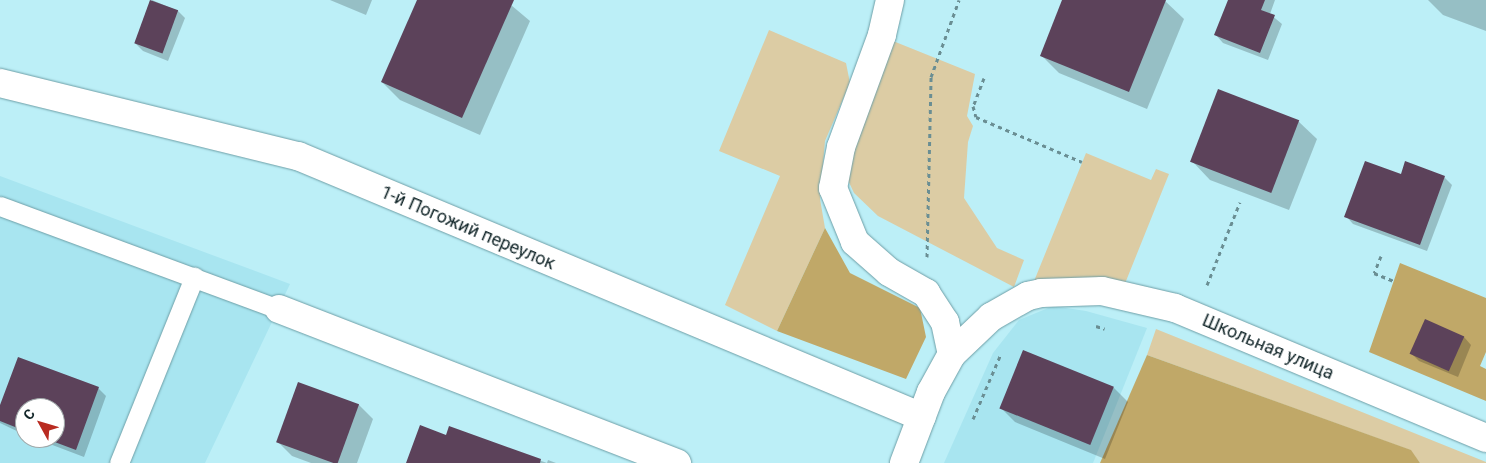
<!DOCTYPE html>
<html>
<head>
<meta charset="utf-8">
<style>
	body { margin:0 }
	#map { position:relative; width:1486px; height:463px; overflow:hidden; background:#bceff7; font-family:Roboto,sans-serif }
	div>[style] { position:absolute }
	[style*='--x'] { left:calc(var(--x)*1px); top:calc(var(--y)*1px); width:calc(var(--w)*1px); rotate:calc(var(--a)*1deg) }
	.built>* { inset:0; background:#a8e5f0 }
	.green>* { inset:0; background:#dccca4 }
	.forest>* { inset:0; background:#c0a868 }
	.shadow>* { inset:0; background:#0003 }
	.building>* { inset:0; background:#5c425a; transform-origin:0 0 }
	.path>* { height:3px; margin-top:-1.5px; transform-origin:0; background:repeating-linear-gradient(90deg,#6a8e93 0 4px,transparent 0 8px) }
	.roads { filter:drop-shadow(0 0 1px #6d9ea6) drop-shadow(0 0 1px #6d9ea6) }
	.service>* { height:19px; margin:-9.5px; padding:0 9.5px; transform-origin:9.5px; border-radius:9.5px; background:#fff }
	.minor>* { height:28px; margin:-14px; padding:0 14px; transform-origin:14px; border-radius:14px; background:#fff }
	span { translate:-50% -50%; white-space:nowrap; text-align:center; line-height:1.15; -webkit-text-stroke:5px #fff; paint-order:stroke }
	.street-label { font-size:18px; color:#122629 }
	.north { position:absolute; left:15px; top:398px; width:50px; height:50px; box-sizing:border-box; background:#fff; border:1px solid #a0a8a9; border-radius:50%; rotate:309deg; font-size:14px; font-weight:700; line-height:20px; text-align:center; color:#122629 }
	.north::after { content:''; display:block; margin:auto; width:18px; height:22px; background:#b92b21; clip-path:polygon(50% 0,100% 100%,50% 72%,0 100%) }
</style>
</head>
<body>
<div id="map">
	<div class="built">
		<div style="clip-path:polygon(evenodd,0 176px,290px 284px,205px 463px,0 463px,0 176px,25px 408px,55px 408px,55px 438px,25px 438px,25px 408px)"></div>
		<div style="clip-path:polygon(1053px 306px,1086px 311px,1147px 328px,1093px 463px,944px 463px,993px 353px,1019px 320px)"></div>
	</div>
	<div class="green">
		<div style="clip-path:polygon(769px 30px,846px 63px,850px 83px,825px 141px,820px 199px,825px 228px,777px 331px,725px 305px,780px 176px,719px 151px)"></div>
		<div style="clip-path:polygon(893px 41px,975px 74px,967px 116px,973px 126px,968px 142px,964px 198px,997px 248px,1024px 260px,1014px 287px,878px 216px,854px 193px,847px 178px,850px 158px)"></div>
		<div style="clip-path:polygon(1086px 153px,1151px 180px,1156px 169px,1169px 174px,1120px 296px,1028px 296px)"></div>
		<div style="clip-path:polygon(1156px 329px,1486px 462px,1486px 463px,1420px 463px,1410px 450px,1147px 355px)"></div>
	</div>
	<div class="forest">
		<div style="clip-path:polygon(825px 228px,850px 273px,920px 308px,926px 337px,906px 379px,777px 331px)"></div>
		<div style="clip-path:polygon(1400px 263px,1486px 298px,1486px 352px,1480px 366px,1486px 369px,1486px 401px,1369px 352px)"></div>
		<div style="clip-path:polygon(1147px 355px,1411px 450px,1420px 463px,1100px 463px)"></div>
	</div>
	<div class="shadow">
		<div style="clip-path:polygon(152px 0,178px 11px,185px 18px,168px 61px,143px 51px,135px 43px)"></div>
		<div style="clip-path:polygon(330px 0,372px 0,366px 15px)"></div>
		<div style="clip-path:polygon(418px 0,505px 0,530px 21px,480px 135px,400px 100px,382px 82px)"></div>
		<div style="clip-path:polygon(1063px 0,1164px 0,1184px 19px,1147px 109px,1059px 73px,1041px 55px)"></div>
		<div style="clip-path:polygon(1229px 0,1275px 0,1270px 14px,1282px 24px,1268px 60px,1223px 43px,1216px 35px)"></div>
		<div style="clip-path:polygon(1428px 0,1486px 0,1486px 31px,1443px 15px)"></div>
		<div style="clip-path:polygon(1298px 121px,1317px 139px,1289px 210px,1210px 180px,1192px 161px)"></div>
		<div style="clip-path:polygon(1402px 176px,1444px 177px,1452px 185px,1427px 251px,1353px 224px,1346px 216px)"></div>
		<div style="clip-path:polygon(1425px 321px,1464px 337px,1471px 345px,1458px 377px,1419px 361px,1412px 354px)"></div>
		<div style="clip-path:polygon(1024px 352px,1114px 388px,1128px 402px,1105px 459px,1015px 422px,1001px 408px)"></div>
		<div style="clip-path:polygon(299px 384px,359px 405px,373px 419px,357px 463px,311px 463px,292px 456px,278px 442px)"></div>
		<div style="clip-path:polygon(98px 388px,106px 396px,84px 457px,34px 438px,55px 438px,55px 408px,25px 408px,25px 435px,0 423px,0 408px)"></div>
		<div style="clip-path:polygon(450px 428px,547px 463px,548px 460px,556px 463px,408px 463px,447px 436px)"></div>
	</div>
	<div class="building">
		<div style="left:150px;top:0;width:30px;height:46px;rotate:20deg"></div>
		<div style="clip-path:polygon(417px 0,514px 0,462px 118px,381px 82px)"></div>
		<div style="clip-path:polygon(1062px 0,1166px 0,1129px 92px,1040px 56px)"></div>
		<div style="clip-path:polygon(1228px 0,1265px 0,1261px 10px,1275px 15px,1260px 53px,1214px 35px)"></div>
		<div style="left:1218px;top:89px;width:87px;height:78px;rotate:21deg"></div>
		<div style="clip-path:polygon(1365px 161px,1401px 174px,1405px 161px,1445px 176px,1420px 245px,1344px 217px)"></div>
		<div style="left:1425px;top:319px;width:43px;height:38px;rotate:24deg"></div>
		<div style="left:1023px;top:350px;width:98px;height:63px;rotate:22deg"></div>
		<div style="clip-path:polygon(18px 357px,99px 387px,76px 450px,44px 438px,55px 438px,55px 408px,25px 408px,25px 431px,0 421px,0 405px)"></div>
		<div style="left:298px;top:382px;width:65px;height:64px;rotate:20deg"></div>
		<div style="clip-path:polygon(420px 425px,446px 435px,449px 426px,541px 459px,540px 463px,406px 463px)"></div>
	</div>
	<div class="path">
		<div style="--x:984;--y:78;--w:30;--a:111"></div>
		<div style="--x:973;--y:106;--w:11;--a:75"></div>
		<div style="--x:976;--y:117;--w:115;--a:23"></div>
		<div style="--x:1381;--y:256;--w:18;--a:112"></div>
		<div style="--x:1374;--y:273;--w:22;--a:22"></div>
		<div style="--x:927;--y:257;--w:180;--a:-88.7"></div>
		<div style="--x:931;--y:77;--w:82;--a:-70"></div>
		<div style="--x:1207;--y:285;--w:89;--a:-68.3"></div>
		<div style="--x:1096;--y:326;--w:9;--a:18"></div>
		<div style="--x:973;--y:419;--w:69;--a:-66.8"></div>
	</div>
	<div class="roads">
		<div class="service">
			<div style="--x:0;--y:206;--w:297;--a:20.3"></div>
			<div style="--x:119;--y:463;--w:201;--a:-68"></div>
		</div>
		<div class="minor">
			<div style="--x:890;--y:0;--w:36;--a:103"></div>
			<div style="--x:882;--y:35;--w:119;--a:110.1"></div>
			<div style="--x:841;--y:147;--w:42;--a:101"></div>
			<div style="--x:833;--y:188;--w:58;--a:67.8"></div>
			<div style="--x:855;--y:242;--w:45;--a:41.4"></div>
			<div style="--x:889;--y:272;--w:43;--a:29.6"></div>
			<div style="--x:926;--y:293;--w:35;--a:57"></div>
			<div style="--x:945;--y:322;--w:33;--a:78"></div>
			<div style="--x:0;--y:83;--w:307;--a:13.8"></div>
			<div style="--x:298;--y:156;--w:676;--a:22.7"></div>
			<div style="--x:279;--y:309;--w:427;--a:21.2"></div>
			<div style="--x:904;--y:463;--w:76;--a:-69.2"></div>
			<div style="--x:931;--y:392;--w:43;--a:-61.1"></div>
			<div style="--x:952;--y:354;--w:54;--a:-43.5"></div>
			<div style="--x:991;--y:317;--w:43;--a:-29.6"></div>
			<div style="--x:1028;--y:296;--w:13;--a:-13"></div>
			<div style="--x:1041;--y:293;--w:61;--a:-1.9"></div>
			<div style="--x:1102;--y:291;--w:75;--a:13.1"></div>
			<div style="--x:1175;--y:308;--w:337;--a:22.7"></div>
		</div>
	</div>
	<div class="street-label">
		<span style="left:468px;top:228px;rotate:23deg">1-й Погожий переулок</span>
		<span style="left:1268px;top:347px;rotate:23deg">Школьная улица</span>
	</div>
	<div class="north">С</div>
</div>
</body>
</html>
